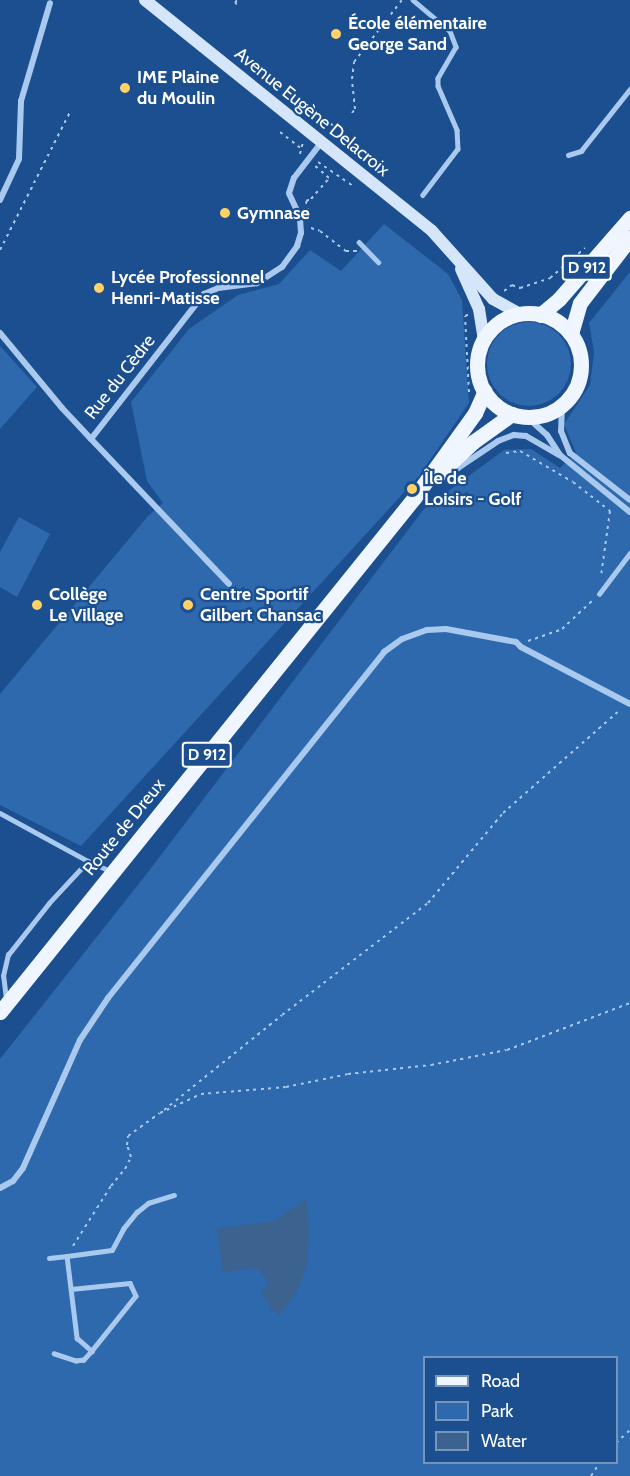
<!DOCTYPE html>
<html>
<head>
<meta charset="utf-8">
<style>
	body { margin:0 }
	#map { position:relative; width:630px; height:1476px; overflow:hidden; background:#1b4f8f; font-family:Cabin,sans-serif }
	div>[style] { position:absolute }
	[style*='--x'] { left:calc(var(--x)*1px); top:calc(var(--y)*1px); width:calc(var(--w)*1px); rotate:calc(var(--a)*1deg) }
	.green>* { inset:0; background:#2e69ad }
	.round { border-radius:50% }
	.water>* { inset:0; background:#3c6290 }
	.path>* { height:2px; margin-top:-1px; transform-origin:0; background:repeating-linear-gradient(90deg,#a9c9ee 0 3px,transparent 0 7.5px) }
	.service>* { height:4.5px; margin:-2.25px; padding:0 2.25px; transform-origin:2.25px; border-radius:2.25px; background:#a9c9ee }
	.minor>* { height:6px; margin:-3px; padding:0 3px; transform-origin:3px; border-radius:3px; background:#a9c9ee }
	.secondary>* { height:12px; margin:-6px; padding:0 6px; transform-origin:6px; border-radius:6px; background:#d6e6fa }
	.primary>* { height:15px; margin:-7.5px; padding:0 7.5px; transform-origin:7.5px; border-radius:7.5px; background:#f0f6ff }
	.primary>.ring { margin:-7.5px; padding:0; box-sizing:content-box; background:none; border:15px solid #f0f6ff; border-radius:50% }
	.dots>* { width:16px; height:16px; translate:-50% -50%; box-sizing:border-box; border:3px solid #1b4f8f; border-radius:50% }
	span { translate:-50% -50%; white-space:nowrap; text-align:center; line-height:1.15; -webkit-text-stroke:4.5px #1b4f8f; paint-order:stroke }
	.shield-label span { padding:2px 4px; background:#1b4f8f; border:2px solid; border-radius:4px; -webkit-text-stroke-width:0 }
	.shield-label { font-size:16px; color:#fff; font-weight:700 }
	.poi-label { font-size:18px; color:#fff; font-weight:700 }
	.left { translate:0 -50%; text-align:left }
	.street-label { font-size:18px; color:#fff }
	.legend { position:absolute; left:423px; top:1356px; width:195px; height:108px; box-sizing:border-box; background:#1b4f8f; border:2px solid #7695bc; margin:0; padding:8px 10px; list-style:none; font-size:18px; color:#fff }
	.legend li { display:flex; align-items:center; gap:12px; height:30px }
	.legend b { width:30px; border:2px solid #7695bc }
</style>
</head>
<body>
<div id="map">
	<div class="green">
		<div style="clip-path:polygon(384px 224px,448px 274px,462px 300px,469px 403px,419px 476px,81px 846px,0 805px,0 694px,148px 516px,163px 503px,147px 481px,131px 402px,189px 329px,238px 295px,279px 284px,310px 250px,341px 271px)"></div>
		<div style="clip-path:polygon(evenodd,630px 272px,630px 1476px,0 1476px,0 1059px,145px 876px,424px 509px,504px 450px,531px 449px,560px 468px,576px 453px,564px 424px,590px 385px,594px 352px,589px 323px,630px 272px,424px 1358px,616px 1358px,616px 1462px,424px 1462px,424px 1358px)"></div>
		<div class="round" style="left:487px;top:322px;width:84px;height:84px"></div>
		<div style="clip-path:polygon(0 346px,37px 387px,0 429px)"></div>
		<div style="clip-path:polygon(19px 517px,50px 534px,17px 597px,0 587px,0 552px)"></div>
	</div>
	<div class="water">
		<div style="clip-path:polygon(306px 1199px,309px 1228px,307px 1265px,296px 1293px,279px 1315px,269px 1308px,271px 1305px,264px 1299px,262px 1291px,268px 1284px,266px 1278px,256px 1268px,223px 1272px,217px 1228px,274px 1221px)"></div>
	</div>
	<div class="path">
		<div style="--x:237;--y:4;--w:2;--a:-153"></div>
		<div style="--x:235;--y:3;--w:4;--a:-56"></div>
		<div style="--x:352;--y:113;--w:5;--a:-53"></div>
		<div style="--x:355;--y:109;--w:30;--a:-96"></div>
		<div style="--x:352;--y:79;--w:17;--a:-83"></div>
		<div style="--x:354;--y:62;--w:78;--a:-52.3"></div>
		<div style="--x:317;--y:122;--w:9;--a:-21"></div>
		<div style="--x:325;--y:119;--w:13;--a:39"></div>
		<div style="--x:335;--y:127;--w:10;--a:45"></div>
		<div style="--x:342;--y:134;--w:9;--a:77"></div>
		<div style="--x:280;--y:132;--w:28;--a:38"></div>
		<div style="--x:300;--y:154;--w:12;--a:-76"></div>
		<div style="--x:318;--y:162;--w:42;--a:34.4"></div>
		<div style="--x:308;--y:211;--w:10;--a:-101"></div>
		<div style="--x:306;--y:201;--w:5;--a:-22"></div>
		<div style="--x:311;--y:199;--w:28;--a:-49"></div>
		<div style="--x:329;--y:178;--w:20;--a:-139"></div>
		<div style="--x:311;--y:228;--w:9;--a:18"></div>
		<div style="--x:320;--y:231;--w:33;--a:38"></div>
		<div style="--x:346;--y:251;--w:11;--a:0"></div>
		<div style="--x:0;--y:250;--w:157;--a:-63.1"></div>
		<div style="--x:504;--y:291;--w:10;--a:-37"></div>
		<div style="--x:512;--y:285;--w:9;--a:21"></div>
		<div style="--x:520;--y:288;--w:32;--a:-18"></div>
		<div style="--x:550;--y:278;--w:46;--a:-40.6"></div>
		<div style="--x:469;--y:392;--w:76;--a:-93"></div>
		<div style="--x:465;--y:316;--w:5;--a:-22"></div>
		<div style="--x:506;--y:453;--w:14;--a:-8"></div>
		<div style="--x:520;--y:451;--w:61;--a:30.3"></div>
		<div style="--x:573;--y:482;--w:47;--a:38.1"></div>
		<div style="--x:610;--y:511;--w:66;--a:97.9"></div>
		<div style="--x:528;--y:641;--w:36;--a:-19"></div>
		<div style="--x:562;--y:629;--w:42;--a:-43.1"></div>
		<div style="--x:164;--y:1110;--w:151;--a:-38.8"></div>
		<div style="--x:282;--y:1015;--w:184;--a:-37.5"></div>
		<div style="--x:428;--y:903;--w:117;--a:-50.2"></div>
		<div style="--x:503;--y:813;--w:157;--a:-41.4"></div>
		<div style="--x:73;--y:1246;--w:71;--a:-57.7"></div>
		<div style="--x:111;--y:1186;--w:22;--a:-51"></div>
		<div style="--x:125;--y:1169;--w:13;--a:-63"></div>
		<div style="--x:131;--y:1157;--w:13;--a:-108"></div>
		<div style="--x:127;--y:1145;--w:9;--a:-84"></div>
		<div style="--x:128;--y:1136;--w:39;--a:-36"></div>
		<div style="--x:160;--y:1113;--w:45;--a:-24.9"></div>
		<div style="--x:201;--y:1094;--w:85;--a:-4.7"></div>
		<div style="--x:286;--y:1087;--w:63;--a:-11.8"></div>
		<div style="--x:348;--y:1074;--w:83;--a:-6.2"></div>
		<div style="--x:431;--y:1065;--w:77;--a:-11.2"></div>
		<div style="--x:507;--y:1050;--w:132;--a:-20.9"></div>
		<div style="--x:616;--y:1443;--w:19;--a:-43"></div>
		<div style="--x:591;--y:1476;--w:17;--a:-57"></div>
	</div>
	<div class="service">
		<div style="--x:413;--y:0;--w:48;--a:40"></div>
		<div style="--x:450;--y:31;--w:17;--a:69"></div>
		<div style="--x:456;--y:47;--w:36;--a:120"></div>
		<div style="--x:438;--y:78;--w:8;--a:90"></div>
		<div style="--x:438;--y:86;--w:48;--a:66.6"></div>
		<div style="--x:457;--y:130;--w:19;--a:87"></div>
		<div style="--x:458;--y:149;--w:58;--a:127.3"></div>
		<div style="--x:568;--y:155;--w:14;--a:-17"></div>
		<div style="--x:581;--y:151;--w:79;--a:-51.7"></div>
		<div style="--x:359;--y:242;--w:28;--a:46"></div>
		<div style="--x:599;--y:594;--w:51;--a:-52.9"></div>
		<div style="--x:0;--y:813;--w:100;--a:28.6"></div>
		<div style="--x:6;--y:999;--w:23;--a:-97"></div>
		<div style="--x:3;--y:976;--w:22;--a:-77"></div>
		<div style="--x:8;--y:955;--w:66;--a:-51.7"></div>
		<div style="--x:49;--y:903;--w:57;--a:-47.1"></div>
		<div style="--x:88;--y:861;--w:24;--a:24"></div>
		<div style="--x:67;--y:1256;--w:45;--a:-7.6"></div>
		<div style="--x:112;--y:1250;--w:24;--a:-62"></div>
		<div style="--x:123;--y:1229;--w:22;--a:-51"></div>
		<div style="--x:137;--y:1212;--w:14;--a:-39"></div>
		<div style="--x:148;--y:1203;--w:27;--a:-17"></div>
		<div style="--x:49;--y:1258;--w:18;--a:-6"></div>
		<div style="--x:67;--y:1256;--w:83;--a:83"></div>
		<div style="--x:77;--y:1338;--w:20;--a:41"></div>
		<div style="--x:92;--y:1351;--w:12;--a:132"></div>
		<div style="--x:84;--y:1360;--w:8;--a:173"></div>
		<div style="--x:76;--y:1361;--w:23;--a:-162"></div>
		<div style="--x:71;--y:1289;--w:59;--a:-5.8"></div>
		<div style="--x:130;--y:1283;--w:14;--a:65"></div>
		<div style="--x:136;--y:1296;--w:70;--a:128.7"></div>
	</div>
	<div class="minor">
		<div style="--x:0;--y:200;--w:45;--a:-65.1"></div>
		<div style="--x:19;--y:159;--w:58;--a:-88"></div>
		<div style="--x:21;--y:101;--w:102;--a:-73.5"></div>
		<div style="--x:0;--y:333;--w:97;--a:50.4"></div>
		<div style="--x:62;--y:408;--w:42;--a:46.9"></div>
		<div style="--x:91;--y:439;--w:184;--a:-52.1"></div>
		<div style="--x:204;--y:294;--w:15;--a:-23"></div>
		<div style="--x:218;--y:288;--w:39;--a:-7"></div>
		<div style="--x:257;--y:283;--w:30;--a:-33"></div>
		<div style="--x:282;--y:267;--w:26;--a:-54"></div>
		<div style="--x:297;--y:246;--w:14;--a:-73"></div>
		<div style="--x:301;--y:233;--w:16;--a:-94"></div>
		<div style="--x:300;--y:217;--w:26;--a:-115"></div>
		<div style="--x:289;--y:193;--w:16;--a:-72"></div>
		<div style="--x:294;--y:178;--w:44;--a:-52.4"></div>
		<div style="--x:562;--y:405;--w:26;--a:92"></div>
		<div style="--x:561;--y:431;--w:24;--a:68"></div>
		<div style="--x:570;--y:453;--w:76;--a:38.1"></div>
		<div style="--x:528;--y:418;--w:25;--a:42"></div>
		<div style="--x:547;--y:435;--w:24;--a:57"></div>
		<div style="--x:560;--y:455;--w:90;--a:39.2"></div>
		<div style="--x:91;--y:439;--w:200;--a:46.4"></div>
		<div style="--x:450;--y:469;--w:8;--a:-7"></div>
		<div style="--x:458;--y:468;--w:48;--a:-34"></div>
		<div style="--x:498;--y:441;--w:17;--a:-21"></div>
		<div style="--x:514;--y:435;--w:12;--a:5"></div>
		<div style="--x:526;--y:436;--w:38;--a:30"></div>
		<div style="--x:0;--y:1188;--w:15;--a:-28"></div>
		<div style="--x:13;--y:1181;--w:16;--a:-52"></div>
		<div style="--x:23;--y:1168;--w:140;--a:-66"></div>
		<div style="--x:80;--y:1040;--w:50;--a:-56.3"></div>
		<div style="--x:108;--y:998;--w:443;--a:-51.4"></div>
		<div style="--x:384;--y:652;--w:22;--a:-36"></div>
		<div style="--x:402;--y:639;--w:27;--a:-20"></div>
		<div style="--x:427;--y:630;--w:19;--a:-3"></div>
		<div style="--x:446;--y:629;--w:71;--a:10.5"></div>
		<div style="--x:516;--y:642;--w:7;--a:45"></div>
		<div style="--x:521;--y:647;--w:123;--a:27.6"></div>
	</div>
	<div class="secondary">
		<div style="--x:145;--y:0;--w:368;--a:38.8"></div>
		<div style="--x:432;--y:231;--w:91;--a:48.1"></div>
		<div style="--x:493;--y:299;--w:31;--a:29"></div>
		<div style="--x:461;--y:269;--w:44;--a:65.8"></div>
		<div style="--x:479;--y:309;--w:33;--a:81"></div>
	</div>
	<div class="primary">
		<div class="ring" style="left:477px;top:313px;width:89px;height:89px"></div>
		<div style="--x:540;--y:315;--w:25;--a:-40"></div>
		<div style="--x:559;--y:299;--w:108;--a:-48.8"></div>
		<div style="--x:571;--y:334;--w:32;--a:-74"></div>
		<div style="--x:580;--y:303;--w:82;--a:-52.4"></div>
		<div style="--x:438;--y:475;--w:48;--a:-43.3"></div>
		<div style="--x:473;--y:442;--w:48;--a:-35.7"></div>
		<div style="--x:0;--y:1012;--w:660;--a:-51.15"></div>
		<div style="--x:414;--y:498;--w:105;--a:-54.3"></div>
		<div style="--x:475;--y:413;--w:24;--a:-66"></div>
	</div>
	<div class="dots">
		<div style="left:336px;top:34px;background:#ffd166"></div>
		<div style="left:125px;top:88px;background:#ffd166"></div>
		<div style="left:225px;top:213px;background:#ffd166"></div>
		<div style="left:99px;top:288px;background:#ffd166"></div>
		<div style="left:412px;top:489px;background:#ffd166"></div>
		<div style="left:37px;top:605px;background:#ffd166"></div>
		<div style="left:188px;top:605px;background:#ffd166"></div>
	</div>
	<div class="shield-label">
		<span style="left:587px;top:268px">D 912</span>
		<span style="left:207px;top:755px">D 912</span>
	</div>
	<div class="poi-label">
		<span class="left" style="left:348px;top:34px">École élémentaire<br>George Sand</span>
		<span class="left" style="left:137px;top:88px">IME Plaine<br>du Moulin</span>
		<span class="left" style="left:237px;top:213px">Gymnase</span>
		<span class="left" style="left:111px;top:288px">Lycée Professionnel<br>Henri-Matisse</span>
		<span class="left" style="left:424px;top:489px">Île de<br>Loisirs - Golf</span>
		<span class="left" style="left:49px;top:605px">Collège<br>Le Village</span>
		<span class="left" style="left:200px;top:605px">Centre Sportif<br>Gilbert Chansac</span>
	</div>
	<div class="street-label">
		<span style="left:312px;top:112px;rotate:39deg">Avenue Eugène Delacroix</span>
		<span style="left:120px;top:377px;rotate:-52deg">Rue du Cèdre</span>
		<span style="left:124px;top:827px;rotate:-51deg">Route de Dreux</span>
	</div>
	<ul class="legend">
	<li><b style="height:8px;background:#f0f6ff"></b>Road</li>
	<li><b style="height:16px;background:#2e69ad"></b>Park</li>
	<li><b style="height:16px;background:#3c6290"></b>Water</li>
	</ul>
</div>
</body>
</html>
